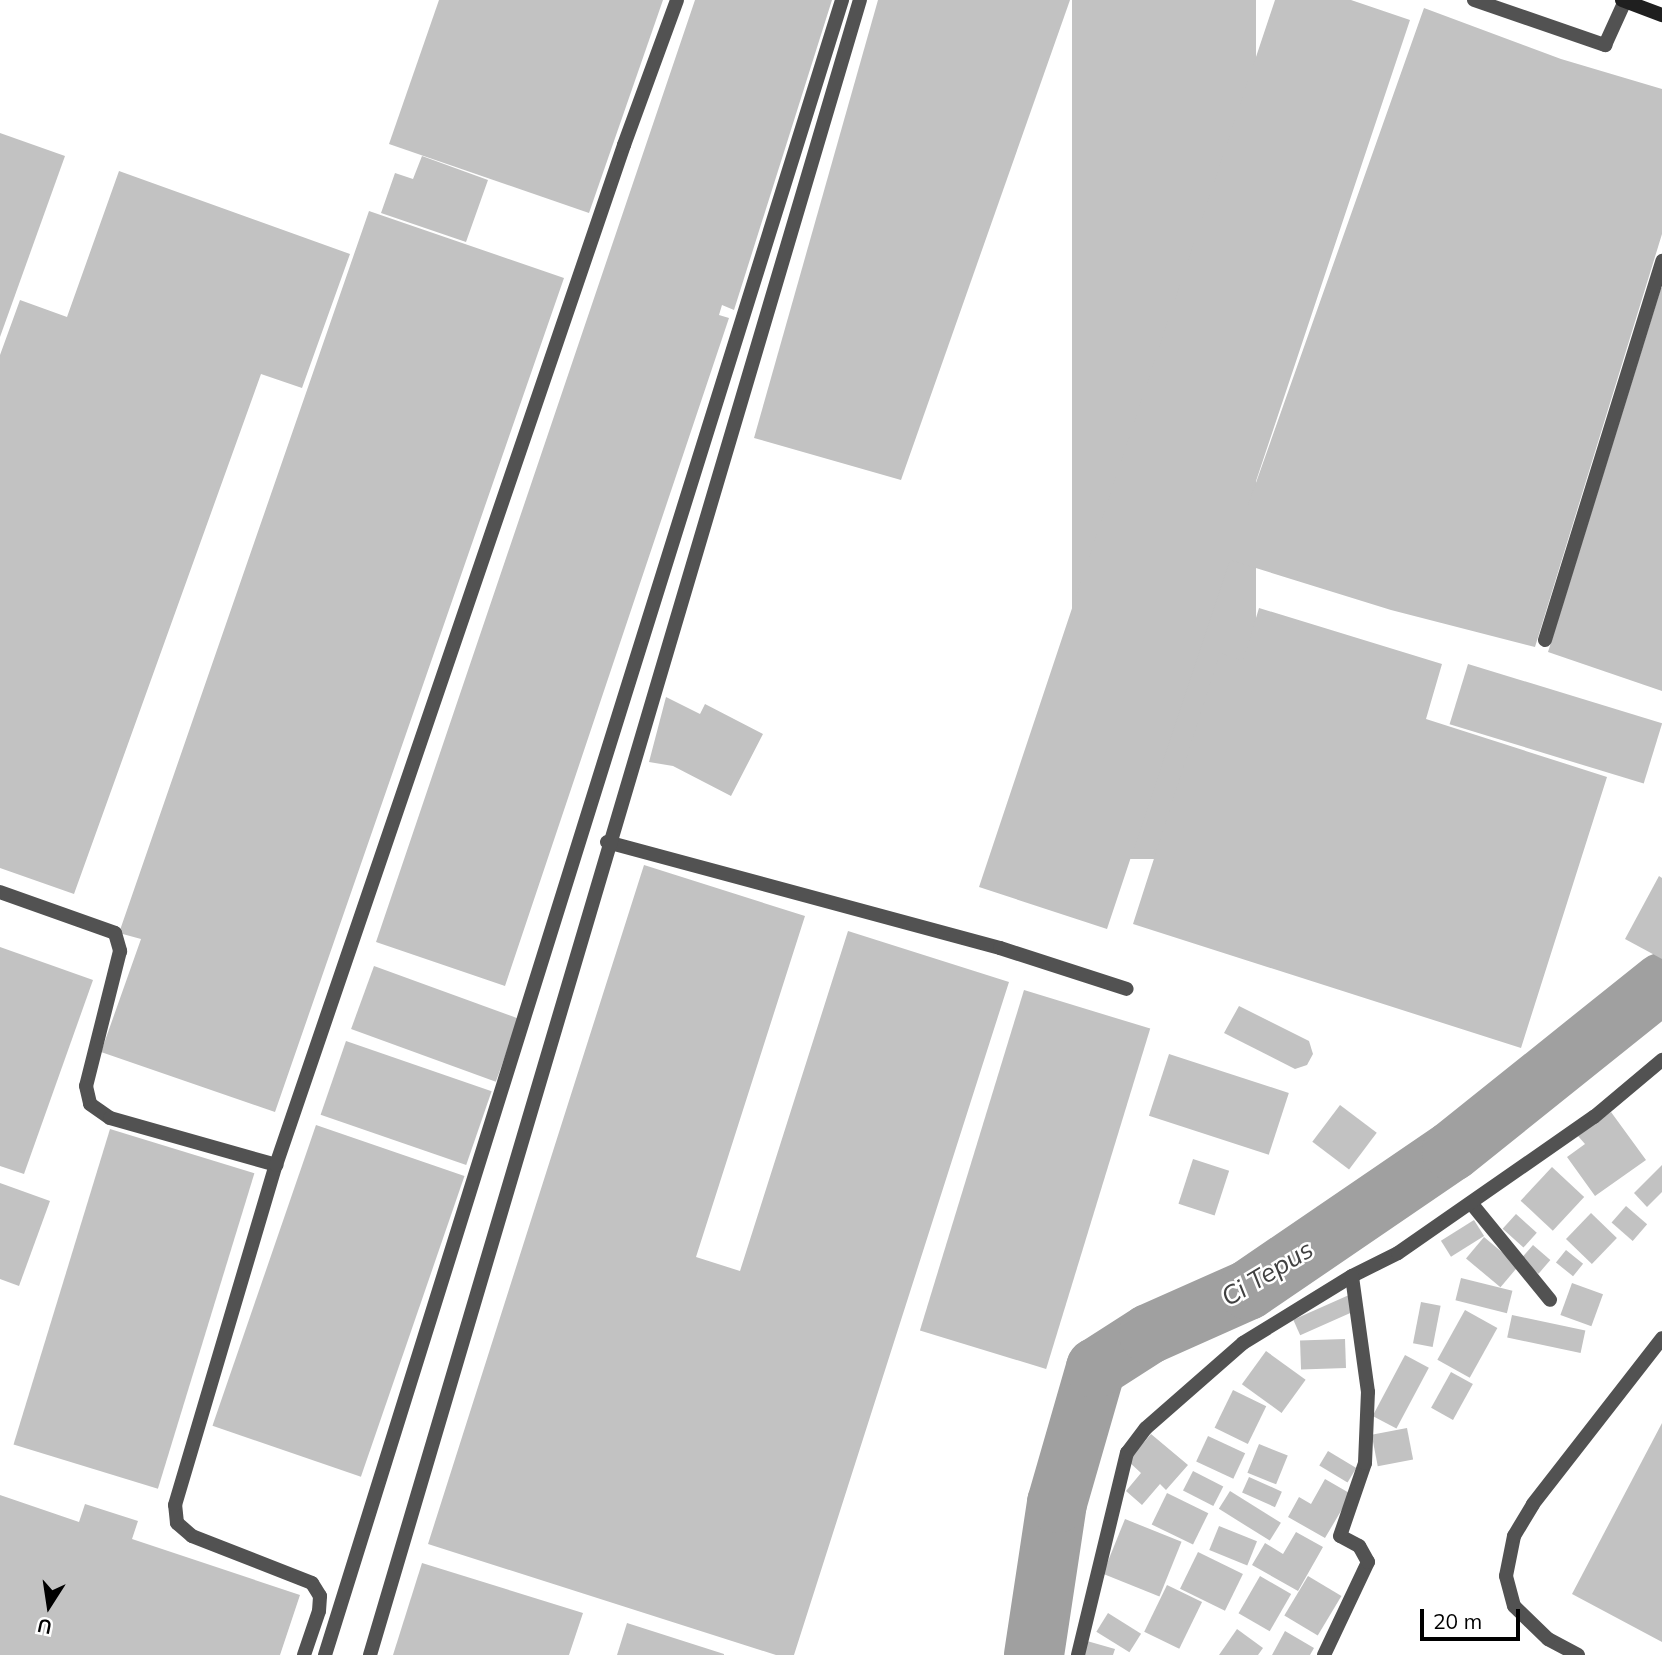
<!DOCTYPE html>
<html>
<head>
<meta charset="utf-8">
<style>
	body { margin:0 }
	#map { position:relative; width:1662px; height:1655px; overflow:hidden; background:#fff; font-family:Mulish,sans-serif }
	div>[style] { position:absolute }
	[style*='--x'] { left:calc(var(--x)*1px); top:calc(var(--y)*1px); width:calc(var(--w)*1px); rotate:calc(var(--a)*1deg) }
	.river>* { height:60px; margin:-30px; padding:0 30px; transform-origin:30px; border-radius:30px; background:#a0a0a0 }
	.building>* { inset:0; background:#c2c2c2; transform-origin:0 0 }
	.lane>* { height:14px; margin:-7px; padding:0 7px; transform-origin:7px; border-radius:7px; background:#525252 }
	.street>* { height:14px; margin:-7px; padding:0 7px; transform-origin:7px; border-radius:7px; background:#525252 }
	.secondary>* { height:14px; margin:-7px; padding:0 7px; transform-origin:7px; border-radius:7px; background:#1f1f1f }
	span { translate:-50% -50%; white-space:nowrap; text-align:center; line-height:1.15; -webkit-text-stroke:5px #fff; paint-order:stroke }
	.water-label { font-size:26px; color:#414141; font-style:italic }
	.north { position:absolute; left:14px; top:1571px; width:70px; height:70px; -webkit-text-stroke:5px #fff; paint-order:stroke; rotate:192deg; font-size:19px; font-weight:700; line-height:28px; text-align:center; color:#000 }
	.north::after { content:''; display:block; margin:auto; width:24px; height:32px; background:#000; clip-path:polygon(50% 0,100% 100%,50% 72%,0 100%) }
	.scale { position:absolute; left:1420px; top:1609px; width:100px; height:32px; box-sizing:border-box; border:4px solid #000; border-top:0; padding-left:9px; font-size:21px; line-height:24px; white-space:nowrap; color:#000; -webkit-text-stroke:5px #fff; paint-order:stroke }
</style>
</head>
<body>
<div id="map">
	<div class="river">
		<div style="--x:1034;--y:1655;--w:154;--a:-81.4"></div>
		<div style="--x:1057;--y:1503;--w:141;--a:-73.9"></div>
		<div style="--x:1096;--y:1368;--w:63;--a:-32.7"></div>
		<div style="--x:1149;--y:1334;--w:108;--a:-24"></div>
		<div style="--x:1248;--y:1290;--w:247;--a:-34.3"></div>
		<div style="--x:1452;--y:1151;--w:269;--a:-38.7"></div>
	</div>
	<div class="building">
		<div style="clip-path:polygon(439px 0,663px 0,589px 213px,389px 144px)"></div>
		<div style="clip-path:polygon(695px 0,832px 0,734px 310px,722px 305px,719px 315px,729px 318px,505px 986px,376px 942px)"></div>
		<div style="clip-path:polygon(878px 0,1070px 0,901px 480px,754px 438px)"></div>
		<div style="left:1072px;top:0;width:184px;height:859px"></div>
		<div style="clip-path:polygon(1275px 0,1351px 0,1410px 20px,1247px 508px,1424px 8px,1561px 59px,1662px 89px,1662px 234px,1535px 647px,1391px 610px,1230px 560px,1107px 929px,979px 887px)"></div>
		<div style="clip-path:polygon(0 133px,65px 156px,0 337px)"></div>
		<div style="clip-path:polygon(422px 156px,488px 180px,466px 242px,381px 213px,395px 173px,413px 179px)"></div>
		<div style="clip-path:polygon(119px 171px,350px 254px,302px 388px,261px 374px,74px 894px,0 868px,0 355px,20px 300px,67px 317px)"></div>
		<div style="clip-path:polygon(369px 211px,564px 278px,275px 1112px,101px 1052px,141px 939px,119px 933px)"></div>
		<div style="clip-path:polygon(1661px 288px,1662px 288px,1662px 691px,1548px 652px)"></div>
		<div style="clip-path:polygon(1259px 608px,1442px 664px,1426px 719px,1607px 777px,1521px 1048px,1133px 924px,1220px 653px,1243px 661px)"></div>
		<div style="left:1468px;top:664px;width:203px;height:63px;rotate:17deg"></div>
		<div style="clip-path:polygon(666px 697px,700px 714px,705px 704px,763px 734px,731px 796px,673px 766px,649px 762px)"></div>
		<div style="clip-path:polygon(644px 865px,805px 916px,696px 1257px,740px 1271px,848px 931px,1009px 982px,794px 1655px,776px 1655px,428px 1544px)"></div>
		<div style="clip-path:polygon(1659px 876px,1662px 878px,1662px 959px,1625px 939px)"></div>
		<div style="clip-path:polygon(0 947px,93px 980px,24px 1174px,0 1166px)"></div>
		<div style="left:374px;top:966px;width:154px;height:67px;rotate:20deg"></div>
		<div style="left:1024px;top:990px;width:132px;height:356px;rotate:17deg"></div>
		<div style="clip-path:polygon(1239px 1006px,1309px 1041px,1313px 1054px,1307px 1065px,1295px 1069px,1224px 1033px)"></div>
		<div style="left:346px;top:1041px;width:154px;height:78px;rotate:19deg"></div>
		<div style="left:1169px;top:1054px;width:126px;height:65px;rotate:18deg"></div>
		<div style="left:1340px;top:1105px;width:46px;height:46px;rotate:37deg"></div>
		<div style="clip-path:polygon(1611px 1112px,1646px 1160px,1595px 1196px,1567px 1157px,1585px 1144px,1578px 1136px)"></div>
		<div style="left:316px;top:1125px;width:157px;height:318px;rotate:19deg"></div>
		<div style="left:110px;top:1129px;width:151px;height:330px;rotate:17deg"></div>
		<div style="left:1193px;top:1159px;width:38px;height:47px;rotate:18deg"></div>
		<div style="clip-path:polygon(1662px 1165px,1662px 1192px,1647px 1207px,1634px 1193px)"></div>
		<div style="left:1552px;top:1167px;width:44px;height:46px;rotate:43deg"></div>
		<div style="clip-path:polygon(0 1183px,50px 1201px,19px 1286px,0 1279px)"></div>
		<div style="left:1626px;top:1206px;width:28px;height:22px;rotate:41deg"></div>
		<div style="left:1591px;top:1213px;width:36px;height:36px;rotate:44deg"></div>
		<div style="left:1516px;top:1214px;width:28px;height:20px;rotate:42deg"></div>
		<div style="left:1474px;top:1220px;width:19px;height:39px;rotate:58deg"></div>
		<div style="left:1484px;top:1237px;width:45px;height:28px;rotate:40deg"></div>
		<div style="left:1533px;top:1245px;width:23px;height:18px;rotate:41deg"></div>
		<div style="left:1566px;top:1250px;width:22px;height:16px;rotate:39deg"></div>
		<div style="left:1461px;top:1278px;width:53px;height:23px;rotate:14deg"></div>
		<div style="left:1572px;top:1283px;width:33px;height:34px;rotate:20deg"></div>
		<div style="left:1349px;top:1295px;width:17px;height:61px;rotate:66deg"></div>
		<div style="left:1421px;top:1302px;width:20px;height:42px;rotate:11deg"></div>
		<div style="left:1465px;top:1310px;width:37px;height:57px;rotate:29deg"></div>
		<div style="left:1512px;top:1315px;width:75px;height:23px;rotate:12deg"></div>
		<div style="left:1345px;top:1339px;width:29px;height:45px;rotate:88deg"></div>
		<div style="left:1266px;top:1351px;width:49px;height:41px;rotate:36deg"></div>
		<div style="left:1405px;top:1355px;width:27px;height:69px;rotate:28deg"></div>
		<div style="left:1451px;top:1372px;width:25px;height:41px;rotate:29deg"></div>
		<div style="left:1233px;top:1390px;width:37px;height:42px;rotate:26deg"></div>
		<div style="clip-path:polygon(1662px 1423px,1662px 1642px,1572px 1594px)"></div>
		<div style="left:1407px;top:1428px;width:32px;height:36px;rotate:79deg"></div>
		<div style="clip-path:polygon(1151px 1434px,1188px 1465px,1166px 1490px,1160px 1484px,1142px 1505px,1126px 1491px,1141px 1473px,1128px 1461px)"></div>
		<div style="left:1208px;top:1436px;width:41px;height:28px;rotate:25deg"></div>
		<div style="left:1259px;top:1444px;width:31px;height:31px;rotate:22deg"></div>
		<div style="left:1328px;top:1451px;width:33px;height:17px;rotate:31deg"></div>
		<div style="left:1193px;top:1471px;width:34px;height:22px;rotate:27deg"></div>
		<div style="left:1249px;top:1477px;width:36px;height:17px;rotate:24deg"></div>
		<div style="clip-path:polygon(1325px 1479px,1351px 1494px,1325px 1538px,1288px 1517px,1299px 1497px,1311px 1504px)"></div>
		<div style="left:1230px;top:1491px;width:60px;height:21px;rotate:32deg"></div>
		<div style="left:1167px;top:1493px;width:46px;height:35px;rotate:26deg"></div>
		<div style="clip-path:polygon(0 1495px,79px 1522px,85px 1504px,138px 1521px,132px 1539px,300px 1595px,280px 1655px,0 1655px)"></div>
		<div style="left:1125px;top:1519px;width:61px;height:59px;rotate:22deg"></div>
		<div style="left:1219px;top:1526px;width:41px;height:26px;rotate:22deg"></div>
		<div style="clip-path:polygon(1296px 1532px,1323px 1547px,1298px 1591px,1252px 1565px,1265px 1543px,1283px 1554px)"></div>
		<div style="left:1198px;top:1552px;width:50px;height:41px;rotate:26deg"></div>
		<div style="clip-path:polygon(422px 1563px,583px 1613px,569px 1655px,393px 1655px)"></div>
		<div style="left:1260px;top:1576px;width:36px;height:43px;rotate:30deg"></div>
		<div style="left:1308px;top:1576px;width:39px;height:46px;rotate:31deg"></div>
		<div style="left:1167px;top:1585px;width:39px;height:52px;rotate:26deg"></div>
		<div style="left:1108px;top:1613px;width:39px;height:22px;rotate:32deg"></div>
		<div style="clip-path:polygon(627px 1623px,724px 1654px,724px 1655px,617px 1655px)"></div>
		<div style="clip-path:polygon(1237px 1629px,1263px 1648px,1258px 1655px,1219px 1655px)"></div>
		<div style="clip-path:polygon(1285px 1631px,1314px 1648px,1310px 1655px,1272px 1655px)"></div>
		<div style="clip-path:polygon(1087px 1641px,1115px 1649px,1113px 1655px,1083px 1655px)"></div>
	</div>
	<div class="lane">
		<div style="--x:1474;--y:0;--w:139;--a:19"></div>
		<div style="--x:1605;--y:45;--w:48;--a:-65.6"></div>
		<div style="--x:1545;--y:640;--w:397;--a:-72.8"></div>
		<div style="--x:607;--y:842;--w:407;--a:15.1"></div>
		<div style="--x:1000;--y:948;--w:133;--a:17.9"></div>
		<div style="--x:0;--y:892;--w:122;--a:19.6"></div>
		<div style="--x:115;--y:933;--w:19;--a:74"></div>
		<div style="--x:120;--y:951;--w:139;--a:104.1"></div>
		<div style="--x:86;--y:1086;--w:18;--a:77"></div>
		<div style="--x:90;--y:1104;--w:24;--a:35"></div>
		<div style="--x:110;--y:1118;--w:173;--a:15.8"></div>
		<div style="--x:304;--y:1655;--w:46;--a:-71.2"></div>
		<div style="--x:319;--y:1611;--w:15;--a:-86"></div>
		<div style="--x:320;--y:1596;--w:15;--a:-122"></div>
		<div style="--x:312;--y:1583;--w:129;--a:-158.6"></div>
		<div style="--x:192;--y:1536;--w:20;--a:-139"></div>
		<div style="--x:177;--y:1523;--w:18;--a:-96"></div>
		<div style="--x:175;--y:1505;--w:355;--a:-73.5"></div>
		<div style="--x:276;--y:1165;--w:1078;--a:-71.16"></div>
		<div style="--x:624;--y:145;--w:154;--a:-69.9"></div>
		<div style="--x:325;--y:1655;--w:1734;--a:-72.65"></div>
		<div style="--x:370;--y:1655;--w:1726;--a:-73.51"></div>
		<div style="--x:1578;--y:1655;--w:34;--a:-152"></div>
		<div style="--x:1548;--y:1639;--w:47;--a:-135.9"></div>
		<div style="--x:1514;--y:1606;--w:31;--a:-105"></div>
		<div style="--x:1506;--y:1576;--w:41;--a:-78.7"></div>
		<div style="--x:1514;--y:1536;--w:37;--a:-59"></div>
		<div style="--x:1533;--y:1504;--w:210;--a:-52.1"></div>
	</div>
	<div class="street">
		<div style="--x:1471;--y:1203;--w:125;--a:50.8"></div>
		<div style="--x:1078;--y:1655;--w:208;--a:-76.4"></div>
		<div style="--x:1127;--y:1453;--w:31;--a:-53"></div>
		<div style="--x:1146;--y:1428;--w:129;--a:-41.2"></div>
		<div style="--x:1243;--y:1343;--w:128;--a:-31.6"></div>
		<div style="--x:1352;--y:1276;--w:51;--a:-26.6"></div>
		<div style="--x:1398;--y:1253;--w:239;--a:-34.8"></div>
		<div style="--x:1594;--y:1117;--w:89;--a:-40"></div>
		<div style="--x:1324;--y:1655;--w:103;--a:-64.7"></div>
		<div style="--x:1368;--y:1562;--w:18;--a:-119"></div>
		<div style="--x:1359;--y:1546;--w:21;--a:-152"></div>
		<div style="--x:1340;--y:1536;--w:77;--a:-71.1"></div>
		<div style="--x:1365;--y:1463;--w:71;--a:-87.6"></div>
		<div style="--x:1368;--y:1392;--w:117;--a:-97.9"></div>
	</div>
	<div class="secondary">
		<div style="--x:1622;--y:0;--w:43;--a:20.6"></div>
	</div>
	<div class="water-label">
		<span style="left:1267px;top:1273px;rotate:-31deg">Ci Tepus</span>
	</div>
	<div class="north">U</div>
	<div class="scale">20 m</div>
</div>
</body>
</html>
